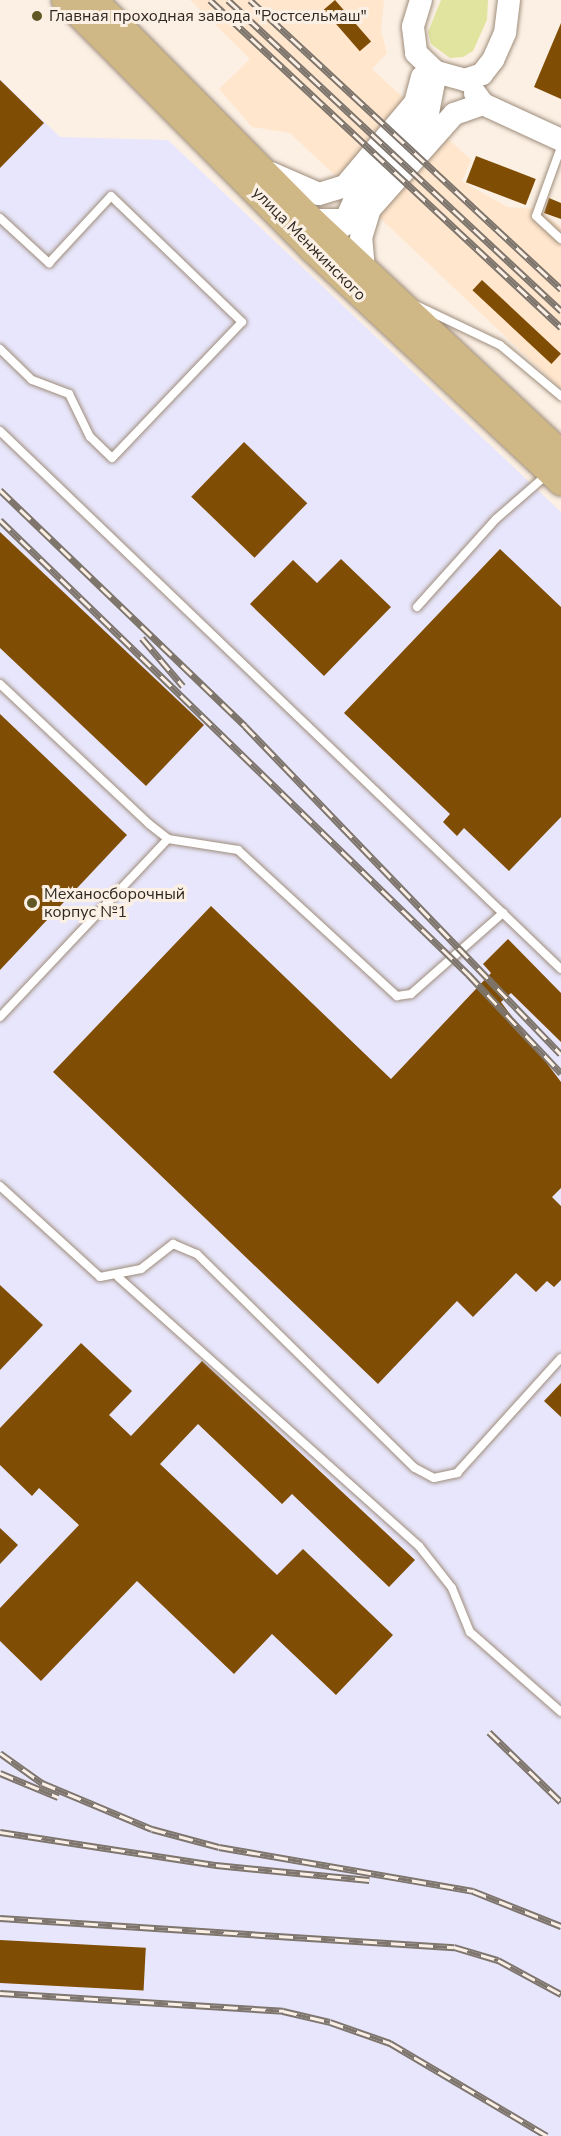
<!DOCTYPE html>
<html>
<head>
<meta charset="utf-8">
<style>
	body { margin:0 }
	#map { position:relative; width:561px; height:2136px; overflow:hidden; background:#fcf0e5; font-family:"Nunito Sans",sans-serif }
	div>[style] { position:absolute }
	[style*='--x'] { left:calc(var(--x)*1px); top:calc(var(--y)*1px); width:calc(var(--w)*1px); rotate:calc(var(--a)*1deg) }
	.built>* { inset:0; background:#ffe6cd }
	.industrial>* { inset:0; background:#e8e6fc }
	.green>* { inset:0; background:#e1e49f }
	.building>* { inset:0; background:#804d04; transform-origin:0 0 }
	.roads { filter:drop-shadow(0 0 2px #9e8d7b) drop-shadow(0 0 2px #9e8d7b) }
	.lane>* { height:8px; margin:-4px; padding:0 4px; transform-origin:4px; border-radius:4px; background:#fff }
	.secondary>* { height:22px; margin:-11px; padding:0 11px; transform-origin:11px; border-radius:11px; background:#fff }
	.primary>* { height:26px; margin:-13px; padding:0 13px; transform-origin:13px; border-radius:13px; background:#cfb885 }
	.rail>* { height:7px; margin-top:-3.5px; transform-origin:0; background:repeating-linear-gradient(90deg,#fcf0e5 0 14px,#7e756d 0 28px); box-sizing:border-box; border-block:2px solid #7e756d }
	.dots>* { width:16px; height:16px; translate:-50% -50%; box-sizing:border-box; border:3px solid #fcf0e5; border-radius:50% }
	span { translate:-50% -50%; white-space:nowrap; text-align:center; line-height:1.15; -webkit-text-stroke:6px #fcf0e5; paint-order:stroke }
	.poi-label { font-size:16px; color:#2f2821 }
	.left { translate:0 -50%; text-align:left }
	.street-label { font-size:16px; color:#2f2821 }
</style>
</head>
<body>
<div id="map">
	<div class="built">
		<div style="clip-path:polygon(190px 0,384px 0,381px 30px,387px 53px,372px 69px,471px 160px,462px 181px,507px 207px,536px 209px,561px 227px,561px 389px,290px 133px,252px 127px,219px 89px,250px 59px)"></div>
	</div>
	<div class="industrial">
		<div style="clip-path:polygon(0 79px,60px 137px,168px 140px,561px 512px,561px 2136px,0 2136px)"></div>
	</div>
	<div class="green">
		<div style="clip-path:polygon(441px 0,488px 0,487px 20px,473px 51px,463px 57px,450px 58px,431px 44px,428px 32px)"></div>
	</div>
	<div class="building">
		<div style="left:335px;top:0;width:55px;height:15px;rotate:49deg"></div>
		<div style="clip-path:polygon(561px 23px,561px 99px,534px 87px)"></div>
		<div style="clip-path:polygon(0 80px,44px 123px,0 168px)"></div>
		<div style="left:476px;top:156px;width:64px;height:28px;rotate:21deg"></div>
		<div style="clip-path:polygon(549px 198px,561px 203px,561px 219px,544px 213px)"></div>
		<div style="left:482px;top:280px;width:108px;height:14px;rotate:43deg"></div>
		<div style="left:244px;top:442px;width:88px;height:76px;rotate:44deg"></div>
		<div style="clip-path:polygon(0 532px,204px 725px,146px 786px,0 648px)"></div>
		<div style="clip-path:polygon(500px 549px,561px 607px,561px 817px,509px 871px,464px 828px,457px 836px,443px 822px,450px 814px,344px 713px)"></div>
		<div style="clip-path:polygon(341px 559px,391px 607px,324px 676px,250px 604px,293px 560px,317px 583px)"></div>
		<div style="clip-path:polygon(0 714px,127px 835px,0 970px)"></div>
		<div style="clip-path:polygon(211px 906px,391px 1079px,491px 973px,483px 964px,508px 939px,561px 993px,561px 1042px,511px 993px,501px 1002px,561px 1082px,561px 1188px,552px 1197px,561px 1206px,561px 1280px,554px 1287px,547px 1281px,536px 1292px,516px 1273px,473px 1317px,457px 1301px,378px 1384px,53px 1072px)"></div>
		<div style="clip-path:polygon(0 1285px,43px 1325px,0 1370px)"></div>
		<div style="clip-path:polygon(81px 1343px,132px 1391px,109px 1415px,131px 1436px,202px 1361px,415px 1560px,389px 1587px,292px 1494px,282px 1504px,198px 1424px,160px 1464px,277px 1575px,303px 1549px,393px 1635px,336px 1695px,272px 1634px,234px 1674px,137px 1581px,41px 1681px,0 1641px,0 1608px,79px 1525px,39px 1488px,32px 1496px,0 1465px,0 1428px)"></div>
		<div style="clip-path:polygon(561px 1383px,561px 1417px,544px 1401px)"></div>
		<div style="clip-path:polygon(0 1528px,18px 1545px,0 1564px)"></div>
		<div style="left:0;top:1940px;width:146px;height:43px;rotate:3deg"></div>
	</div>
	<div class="roads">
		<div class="lane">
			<div style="--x:561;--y:147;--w:73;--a:109.9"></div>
			<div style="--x:536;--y:216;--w:34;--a:43"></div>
			<div style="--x:0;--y:218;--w:67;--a:42.6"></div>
			<div style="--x:49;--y:263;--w:91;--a:-47.2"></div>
			<div style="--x:111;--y:196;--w:182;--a:43.9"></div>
			<div style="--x:242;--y:322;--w:188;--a:133.7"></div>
			<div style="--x:112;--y:458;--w:30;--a:-136"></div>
			<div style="--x:90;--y:437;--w:48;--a:-116"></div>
			<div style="--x:69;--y:394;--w:40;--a:-159"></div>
			<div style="--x:32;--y:380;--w:45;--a:-135.9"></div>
			<div style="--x:416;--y:305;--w:93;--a:25.5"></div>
			<div style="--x:500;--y:345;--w:80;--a:39.9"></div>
			<div style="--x:0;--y:431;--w:777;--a:43.8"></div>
			<div style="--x:417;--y:607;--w:118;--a:-48.1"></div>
			<div style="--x:496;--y:519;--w:70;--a:-41"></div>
			<div style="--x:0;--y:684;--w:204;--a:43.2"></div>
			<div style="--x:149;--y:824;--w:24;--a:38"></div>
			<div style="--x:168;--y:839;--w:71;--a:8.9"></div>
			<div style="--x:238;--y:850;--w:216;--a:42.6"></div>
			<div style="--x:397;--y:996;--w:14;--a:-8"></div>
			<div style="--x:411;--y:994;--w:123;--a:-41.4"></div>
			<div style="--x:0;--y:1017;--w:245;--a:-46.7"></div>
			<div style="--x:0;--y:1186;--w:135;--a:42.3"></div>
			<div style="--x:100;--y:1277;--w:42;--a:-11"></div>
			<div style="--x:141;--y:1269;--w:41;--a:-38"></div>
			<div style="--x:173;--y:1244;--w:26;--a:23"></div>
			<div style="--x:197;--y:1254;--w:305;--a:44.5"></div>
			<div style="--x:415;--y:1468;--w:21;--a:28"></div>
			<div style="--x:434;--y:1478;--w:24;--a:-12"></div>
			<div style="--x:457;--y:1473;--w:155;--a:-47.9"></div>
			<div style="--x:118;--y:1277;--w:404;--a:41.8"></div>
			<div style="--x:419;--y:1546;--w:53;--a:51.8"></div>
			<div style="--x:452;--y:1588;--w:48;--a:67.8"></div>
			<div style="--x:470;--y:1632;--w:121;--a:41.3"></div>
		</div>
		<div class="secondary">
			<div style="--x:421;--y:0;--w:28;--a:107"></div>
			<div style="--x:413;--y:27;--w:26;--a:83"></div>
			<div style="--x:416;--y:53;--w:28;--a:44"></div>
			<div style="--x:436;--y:72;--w:30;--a:15"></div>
			<div style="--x:465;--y:80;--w:18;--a:-19"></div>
			<div style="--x:482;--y:74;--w:18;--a:-52"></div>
			<div style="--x:493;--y:60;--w:30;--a:-66"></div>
			<div style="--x:505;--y:33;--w:33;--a:-83"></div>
			<div style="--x:475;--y:93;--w:14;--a:54"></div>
			<div style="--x:483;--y:104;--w:86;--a:24.8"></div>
			<div style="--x:271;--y:173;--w:52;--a:23.6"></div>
			<div style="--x:319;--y:194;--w:27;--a:-17"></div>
			<div style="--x:345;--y:186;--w:109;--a:-49.9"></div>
			<div style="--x:415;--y:103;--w:27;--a:-75"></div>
			<div style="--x:302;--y:220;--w:42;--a:0"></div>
			<div style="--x:344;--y:220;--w:28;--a:-23"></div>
			<div style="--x:370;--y:209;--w:127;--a:-48.5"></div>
			<div style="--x:454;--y:114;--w:31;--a:-19"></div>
			<div style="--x:343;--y:226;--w:32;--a:-66"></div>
			<div style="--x:356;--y:197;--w:111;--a:-49.4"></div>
			<div style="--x:428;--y:113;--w:42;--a:-79"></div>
			<div style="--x:364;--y:270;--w:32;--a:-95"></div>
			<div style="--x:361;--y:238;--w:30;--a:-73"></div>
		</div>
		<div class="primary">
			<div style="--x:65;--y:0;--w:352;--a:45.2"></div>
			<div style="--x:313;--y:250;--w:340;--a:43.1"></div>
			<div style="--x:94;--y:0;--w:313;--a:45.3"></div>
			<div style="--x:314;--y:222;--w:338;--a:43.1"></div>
		</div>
	</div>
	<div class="rail">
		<div style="--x:210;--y:0;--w:480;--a:43"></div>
		<div style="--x:228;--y:0;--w:456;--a:43"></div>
		<div style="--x:250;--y:0;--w:425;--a:42.9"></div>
		<div style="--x:0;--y:490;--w:340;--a:43.9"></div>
		<div style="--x:245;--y:726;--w:455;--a:46.1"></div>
		<div style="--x:0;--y:520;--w:652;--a:44.13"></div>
		<div style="--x:468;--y:974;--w:136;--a:46.8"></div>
		<div style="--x:142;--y:638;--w:63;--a:49.5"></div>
		<div style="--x:489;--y:1732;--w:100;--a:44.2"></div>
		<div style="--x:0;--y:1753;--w:52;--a:35.5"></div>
		<div style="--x:42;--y:1783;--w:119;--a:22.7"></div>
		<div style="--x:152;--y:1829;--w:69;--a:15"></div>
		<div style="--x:219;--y:1847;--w:258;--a:9.8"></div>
		<div style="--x:473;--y:1891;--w:95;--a:21.7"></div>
		<div style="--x:0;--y:1773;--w:63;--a:22.5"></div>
		<div style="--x:0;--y:1832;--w:219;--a:8.7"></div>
		<div style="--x:216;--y:1865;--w:154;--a:5.6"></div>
		<div style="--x:0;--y:1918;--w:455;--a:3.7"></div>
		<div style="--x:454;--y:1947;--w:46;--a:16.5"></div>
		<div style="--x:498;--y:1960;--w:72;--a:28.4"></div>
		<div style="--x:0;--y:1993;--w:284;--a:3.6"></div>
		<div style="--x:283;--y:2011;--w:48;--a:13.2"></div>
		<div style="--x:330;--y:2022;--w:64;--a:19.3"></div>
		<div style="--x:390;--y:2043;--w:182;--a:30.6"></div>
	</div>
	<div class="dots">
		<div style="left:37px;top:16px;background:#625825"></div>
		<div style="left:32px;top:903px;background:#625825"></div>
	</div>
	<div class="poi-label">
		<span class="left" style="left:49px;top:16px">Главная проходная завода "Ростсельмаш"</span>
		<span class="left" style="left:44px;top:903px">Механосборочный<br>корпус №1</span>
	</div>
	<div class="street-label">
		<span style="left:309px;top:244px;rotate:45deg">улица Менжинского</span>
	</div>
</div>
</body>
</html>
